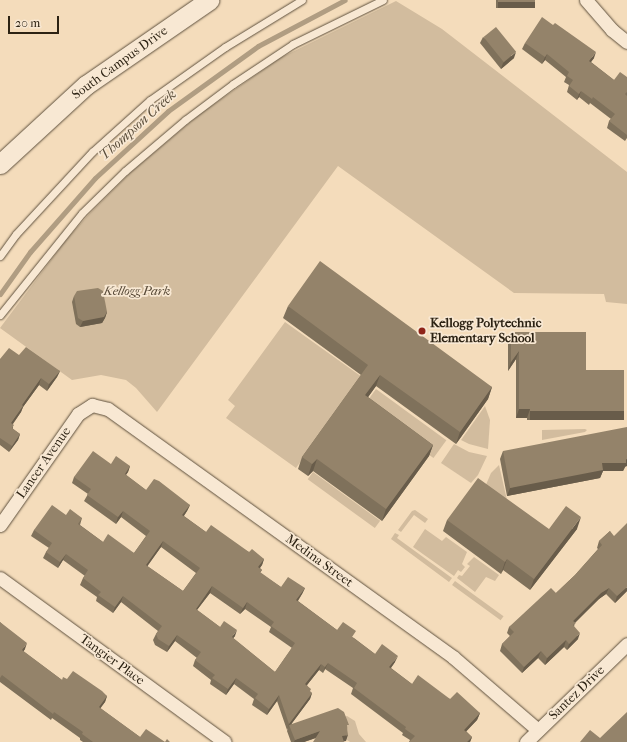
<!DOCTYPE html>
<html>
<head>
<meta charset="utf-8">
<style>
	body { margin:0 }
	#map { position:relative; width:627px; height:742px; overflow:hidden; background:#f4dcbb; font-family:"IM FELL French Canon",serif }
	div>[style] { position:absolute }
	[style*='--x'] { left:calc(var(--x)*1px); top:calc(var(--y)*1px); width:calc(var(--w)*1px); rotate:calc(var(--a)*1deg) }
	.green>* { inset:0; background:#d2bc9e; transform-origin:0 0 }
	.stream>* { height:5px; margin:-2.5px; padding:0 2.5px; transform-origin:2.5px; border-radius:2.5px; background:#b09d82 }
	.roads { filter:drop-shadow(0 0 1px #5e503d) drop-shadow(0 0 1px #5e503d) }
	.lane>* { height:7px; margin:-3.5px; padding:0 3.5px; transform-origin:3.5px; border-radius:3.5px; background:#f8e8d3 }
	.street>* { height:13px; margin:-6.5px; padding:0 6.5px; transform-origin:6.5px; border-radius:6.5px; background:#f8e8d3 }
	.secondary>* { height:19px; margin:-9.5px; padding:0 9.5px; transform-origin:9.5px; border-radius:9.5px; background:#f8e8d3 }
	.wall>* { inset:0; background:#7f715b }
	.shaded-wall>* { inset:0; background:#685c4a; transform-origin:0 0 }
	.building>* { inset:0; background:#94836a; transform-origin:0 0 }
	.dots>* { width:11px; height:11px; translate:-50% -50%; box-sizing:border-box; border:2px solid #f8e8d3; border-radius:50% }
	span { translate:-50% -50%; white-space:nowrap; text-align:center; line-height:1.15; -webkit-text-stroke:3.5px #f8e8d3; paint-order:stroke }
	.street-label { font-size:13px; color:#2c2213 }
	.park-label { font-size:13px; color:#564836; font-style:italic }
	.poi-label { font-size:13px; color:#2c2213; font-weight:700 }
	.left { translate:0 -50%; text-align:left }
	.water-label { font-size:14px; color:#5a4d3a; font-style:italic }
	.scale { position:absolute; left:8px; top:16px; width:51px; height:18px; box-sizing:border-box; border:2px solid #2c2213; border-top:0; padding-left:5px; font-size:12px; line-height:14px; white-space:nowrap; color:#2c2213; -webkit-text-stroke:3px #f8e8d3; paint-order:stroke }
</style>
</head>
<body>
<div id="map">
	<div class="green">
		<div style="clip-path:polygon(396px 1px,442px 29px,627px 172px,627px 304px,606px 302px,604px 294px,514px 293px,338px 166px,157px 412px,136px 388px,126px 380px,101px 375px,72px 380px,0 328px,66px 240px,90px 213px,131px 172px,200px 114px,280px 58px)"></div>
		<div style="clip-path:polygon(285px 322px,362px 377px,296px 468px,226px 418px,235px 406px,228px 400px)"></div>
		<div style="left:376px;top:389px;width:87px;height:22px;rotate:36deg"></div>
		<div style="clip-path:polygon(485px 406px,490px 420px,488px 449px,469px 444px,461px 440px)"></div>
		<div style="clip-path:polygon(585px 429px,587px 430px,585px 432px,542px 440px,542px 430px)"></div>
		<div style="clip-path:polygon(454px 444px,469px 452px,487px 456px,478px 475px,471px 483px,441px 463px)"></div>
		<div style="clip-path:polygon(499px 465px,507px 500px,482px 494px,491px 473px)"></div>
		<div style="left:313px;top:472px;width:83px;height:9px;rotate:36deg"></div>
		<div style="clip-path:polygon(415px 510px,428px 519px,425px 523px,414px 515px,401px 532px,398px 530px,412px 511px)"></div>
		<div style="clip-path:polygon(425px 529px,442px 541px,446px 537px,467px 552px,462px 564px,465px 567px,461px 572px,458px 570px,454px 576px,413px 547px)"></div>
		<div style="clip-path:polygon(395px 533px,399px 535px,397px 538px,452px 578px,449px 582px,391px 539px)"></div>
		<div style="clip-path:polygon(474px 557px,499px 575px,495px 581px,486px 577px,475px 592px,457px 578px,459px 575px,462px 576px,470px 566px,467px 564px)"></div>
		<div style="left:455px;top:581px;width:60px;height:5px;rotate:36deg"></div>
		<div style="clip-path:polygon(347px 716px,355px 721px,359px 734px,366px 742px,350px 742px,347px 740px,348px 731px,344px 717px)"></div>
	</div>
	<div class="stream">
		<div style="--x:0;--y:294;--w:52;--a:-54.5"></div>
		<div style="--x:30;--y:252;--w:98;--a:-48.7"></div>
		<div style="--x:95;--y:178;--w:99;--a:-42.5"></div>
		<div style="--x:168;--y:111;--w:111;--a:-35.8"></div>
		<div style="--x:258;--y:46;--w:98;--a:-27.9"></div>
	</div>
	<div class="roads">
		<div class="lane">
			<div style="--x:0;--y:256;--w:27;--a:-54"></div>
			<div style="--x:16;--y:234;--w:112;--a:-47.2"></div>
			<div style="--x:92;--y:152;--w:78;--a:-41.9"></div>
			<div style="--x:150;--y:100;--w:92;--a:-35.2"></div>
			<div style="--x:225;--y:47;--w:90;--a:-31.4"></div>
			<div style="--x:0;--y:315;--w:131;--a:-51.2"></div>
			<div style="--x:82;--y:213;--w:60;--a:-44.3"></div>
			<div style="--x:125;--y:171;--w:79;--a:-40.4"></div>
			<div style="--x:185;--y:120;--w:60;--a:-36.9"></div>
			<div style="--x:233;--y:84;--w:72;--a:-33.7"></div>
			<div style="--x:293;--y:44;--w:100;--a:-26.1"></div>
		</div>
		<div class="street">
			<div style="--x:586;--y:0;--w:40;--a:49"></div>
			<div style="--x:612;--y:30;--w:19;--a:39"></div>
			<div style="--x:0;--y:525;--w:136;--a:-54.9"></div>
			<div style="--x:78;--y:414;--w:17;--a:-33"></div>
			<div style="--x:92;--y:405;--w:16;--a:14"></div>
			<div style="--x:108;--y:409;--w:425;--a:35.7"></div>
			<div style="--x:453;--y:657;--w:112;--a:40.7"></div>
			<div style="--x:0;--y:578;--w:278;--a:36.1"></div>
			<div style="--x:526;--y:742;--w:141;--a:-44.1"></div>
		</div>
		<div class="secondary">
			<div style="--x:0;--y:164;--w:117;--a:-42.6"></div>
			<div style="--x:86;--y:85;--w:150;--a:-34.6"></div>
		</div>
	</div>
	<div class="wall">
		<div style="clip-path:polygon(496px 0,535px 0,535px 2px,532px 8px,496px 8px)"></div>
		<div style="clip-path:polygon(483px 37px,514px 58px,501px 69px,480px 43px)"></div>
		<div style="clip-path:polygon(525px 43px,594px 58px,591px 62px,614px 80px,627px 77px,627px 138px,625px 141px,607px 128px,609px 121px,611px 119px,590px 103px,589px 105px,579px 97px,577px 100px,567px 92px,569px 85px,564px 82px,566px 77px,545px 60px,542px 64px,522px 49px)"></div>
		<div style="clip-path:polygon(74px 296px,107px 312px,105px 318px,102px 323px,80px 327px,76px 324px,72px 302px)"></div>
		<div style="clip-path:polygon(288px 306px,492px 387px,488px 399px,456px 444px,376px 386px,368px 397px,433px 445px,429px 456px,382px 521px,313px 471px,308px 476px,298px 469px,302px 457px,361px 375px,283px 318px)"></div>
		<div style="clip-path:polygon(511px 332px,586px 370px,624px 411px,621px 420px,527px 420px,527px 418px,516px 418px,516px 359px,508px 371px,508px 341px)"></div>
		<div style="clip-path:polygon(19px 355px,60px 371px,57px 377px,47px 391px,39px 385px,23px 407px,21px 412px,13px 424px,13px 429px,20px 434px,18px 440px,9px 452px,0 445px,0 359px)"></div>
		<div style="clip-path:polygon(503px 451px,625px 467px,623px 471px,603px 471px,600px 478px,507px 496px,500px 459px)"></div>
		<div style="clip-path:polygon(evenodd,111px 464px,130px 466px,128px 472px,126px 475px,146px 490px,190px 505px,187px 511px,184px 516px,206px 532px,264px 559px,262px 565px,260px 568px,262px 570px,260px 573px,281px 587px,305px 588px,302px 594px,298px 601px,337px 630px,354px 638px,375px 654px,395px 662px,391px 668px,412px 684px,450px 699px,480px 713px,477px 720px,466px 731px,472px 737px,470px 742px,409px 742px,410px 740px,402px 735px,403px 733px,351px 694px,353px 688px,325px 669px,323px 673px,319px 670px,307px 685px,310px 692px,312px 693px,310px 699px,291px 724px,347px 729px,346px 741px,316px 738px,304px 742px,291px 742px,287px 731px,288px 728px,287px 730px,277px 701px,267px 715px,252px 705px,254px 699px,234px 684px,226px 695px,210px 684px,211px 680px,193px 666px,195px 660px,197px 658px,175px 641px,167px 652px,155px 645px,153px 640px,156px 634px,158px 631px,121px 602px,113px 613px,96px 601px,97px 597px,80px 585px,83px 578px,85px 576px,63px 560px,58px 568px,43px 558px,46px 552px,49px 548px,31px 536px,34px 530px,66px 515px,82px 518px,80px 525px,103px 542px,134px 553px,146px 536px,121px 517px,116px 524px,84px 501px,88px 494px,72px 483px,74px 477px,111px 464px,161px 547px,196px 573px,183px 591px,147px 566px,161px 547px,111px 464px,210px 593px,240px 614px,245px 609px,271px 627px,269px 632px,292px 648px,275px 672px,233px 638px,235px 636px,220px 627px,197px 610px,210px 593px)"></div>
		<div style="clip-path:polygon(447px 520px,549px 529px,577px 529px,530px 590px,503px 570px,501px 574px,443px 531px)"></div>
		<div style="clip-path:polygon(610px 531px,627px 591px,615px 603px,606px 594px,599px 599px,575px 622px,574px 627px,578px 639px,567px 650px,564px 647px,545px 665px,538px 658px,522px 673px,500px 651px,502px 644px,510px 636px,507px 633px,509px 627px,556px 593px,575px 575px,598px 549px,597px 548px,599px 541px)"></div>
		<div style="clip-path:polygon(0 622px,25px 649px,23px 651px,62px 680px,67px 679px,107px 696px,105px 702px,100px 708px,140px 737px,165px 742px,170px 742px,83px 742px,80px 740px,80px 738px,52px 718px,51px 720px,0 682px)"></div>
	</div>
	<div class="shaded-wall">
		<div style="left:498px;top:2px;width:37px;height:6px"></div>
		<div style="clip-path:polygon(516px 52px,514px 58px,501px 69px,503px 63px)"></div>
		<div style="clip-path:polygon(596px 52px,594px 58px,587px 67px,589px 61px)"></div>
		<div style="clip-path:polygon(547px 54px,545px 60px,542px 64px,545px 57px)"></div>
		<div style="clip-path:polygon(581px 91px,579px 97px,577px 100px,579px 94px)"></div>
		<div style="clip-path:polygon(107px 312px,105px 318px,102px 323px,80px 327px,83px 321px)"></div>
		<div style="clip-path:polygon(519px 351px,516px 359px,508px 371px,511px 362px)"></div>
		<div style="clip-path:polygon(60px 371px,57px 377px,47px 391px,49px 384px)"></div>
		<div style="clip-path:polygon(380px 375px,376px 386px,361px 407px,365px 395px)"></div>
		<div style="clip-path:polygon(41px 378px,39px 385px,23px 407px,21px 412px,9px 429px,11px 423px,22px 405px)"></div>
		<div style="clip-path:polygon(492px 387px,488px 399px,456px 444px,460px 432px)"></div>
		<div style="clip-path:polygon(519px 409px,530px 409px,527px 418px,516px 418px)"></div>
		<div style="left:530px;top:411px;width:94px;height:9px"></div>
		<div style="clip-path:polygon(20px 434px,18px 440px,9px 452px,12px 446px)"></div>
		<div style="clip-path:polygon(433px 445px,429px 456px,382px 521px,386px 509px)"></div>
		<div style="clip-path:polygon(317px 459px,313px 471px,308px 476px,312px 464px)"></div>
		<div style="clip-path:polygon(627px 459px,627px 466px,625px 467px,623px 471px,603px 471px,600px 478px,507px 496px,510px 488px,602px 463px)"></div>
		<div style="clip-path:polygon(130px 466px,128px 472px,122px 480px,125px 474px)"></div>
		<div style="clip-path:polygon(190px 505px,187px 511px,180px 521px,182px 515px)"></div>
		<div style="clip-path:polygon(123px 511px,121px 517px,116px 524px,118px 517px)"></div>
		<div style="clip-path:polygon(581px 517px,577px 529px,530px 590px,534px 579px)"></div>
		<div style="clip-path:polygon(163px 541px,161px 547px,144px 571px,146px 565px)"></div>
		<div style="clip-path:polygon(66px 554px,63px 560px,58px 568px,60px 562px)"></div>
		<div style="clip-path:polygon(264px 559px,262px 565px,256px 573px,258px 567px)"></div>
		<div style="clip-path:polygon(507px 559px,503px 570px,501px 574px,505px 562px)"></div>
		<div style="clip-path:polygon(212px 586px,210px 593px,193px 615px,196px 609px)"></div>
		<div style="clip-path:polygon(627px 587px,627px 591px,615px 603px,617px 596px)"></div>
		<div style="clip-path:polygon(305px 588px,302px 594px,294px 606px,296px 600px)"></div>
		<div style="clip-path:polygon(609px 588px,606px 594px,599px 599px,571px 627px,573px 621px,601px 593px)"></div>
		<div style="clip-path:polygon(123px 596px,121px 602px,113px 613px,115px 607px)"></div>
		<div style="clip-path:polygon(247px 602px,245px 609px,240px 614px,243px 608px)"></div>
		<div style="clip-path:polygon(237px 630px,235px 636px,229px 643px,232px 637px)"></div>
		<div style="clip-path:polygon(580px 633px,578px 639px,567px 650px,569px 644px)"></div>
		<div style="clip-path:polygon(177px 635px,175px 641px,167px 652px,169px 646px)"></div>
		<div style="clip-path:polygon(566px 640px,564px 647px,545px 665px,547px 658px)"></div>
		<div style="clip-path:polygon(27px 643px,25px 649px,20px 657px,22px 650px)"></div>
		<div style="clip-path:polygon(541px 651px,538px 658px,522px 673px,524px 667px)"></div>
		<div style="clip-path:polygon(398px 656px,395px 662px,387px 673px,389px 667px)"></div>
		<div style="clip-path:polygon(328px 663px,323px 673px,325px 667px)"></div>
		<div style="clip-path:polygon(321px 664px,319px 670px,303px 690px,305px 684px)"></div>
		<div style="clip-path:polygon(236px 678px,234px 684px,226px 695px,228px 689px)"></div>
		<div style="clip-path:polygon(312px 693px,310px 699px,290px 726px,289px 725px,287px 730px,289px 724px)"></div>
		<div style="clip-path:polygon(279px 695px,277px 701px,267px 715px,269px 709px)"></div>
		<div style="clip-path:polygon(107px 696px,105px 702px,97px 713px,99px 707px)"></div>
		<div style="clip-path:polygon(480px 713px,477px 720px,462px 736px,464px 730px)"></div>
		<div style="clip-path:polygon(320px 731px,318px 737px,304px 742px,294px 742px,295px 740px)"></div>
		<div style="clip-path:polygon(348px 735px,346px 741px,341px 742px,342px 736px)"></div>
		<div style="clip-path:polygon(472px 737px,470px 742px,467px 742px)"></div>
	</div>
	<div class="building">
		<div style="left:498px;top:0;width:37px;height:2px"></div>
		<div style="clip-path:polygon(542px 17px,553px 25px,555px 23px,596px 52px,589px 61px,614px 80px,620px 72px,627px 77px,627px 92px,625px 94px,627px 96px,627px 135px,609px 121px,615px 114px,593px 97px,592px 99px,581px 91px,579px 94px,569px 86px,573px 80px,567px 76px,569px 72px,547px 54px,545px 57px,525px 43px)"></div>
		<div style="left:496px;top:27px;width:32px;height:16px;rotate:51deg"></div>
		<div style="clip-path:polygon(320px 261px,492px 387px,460px 432px,380px 375px,365px 395px,433px 445px,386px 509px,317px 459px,312px 464px,302px 457px,368px 365px,288px 306px)"></div>
		<div style="clip-path:polygon(98px 288px,103px 291px,107px 312px,104px 317px,83px 321px,78px 318px,74px 296px,77px 291px)"></div>
		<div style="clip-path:polygon(511px 332px,586px 332px,586px 370px,624px 370px,624px 411px,530px 411px,530px 409px,519px 409px,519px 351px,511px 362px)"></div>
		<div style="clip-path:polygon(26px 347px,60px 371px,49px 384px,41px 378px,22px 405px,23px 406px,11px 423px,14px 425px,12px 428px,20px 434px,12px 446px,0 438px,0 359px,9px 348px,19px 355px)"></div>
		<div style="clip-path:polygon(627px 427px,627px 459px,626px 459px,626px 463px,602px 463px,603px 470px,510px 488px,503px 451px)"></div>
		<div style="clip-path:polygon(evenodd,93px 451px,111px 464px,116px 456px,130px 466px,125px 474px,146px 490px,154px 479px,159px 481px,190px 505px,182px 515px,206px 532px,211px 525px,249px 552px,252px 549px,264px 559px,258px 567px,262px 570px,260px 572px,281px 587px,288px 577px,305px 588px,296px 600px,337px 630px,343px 622px,356px 631px,352px 637px,375px 654px,382px 644px,398px 656px,389px 667px,412px 684px,418px 675px,450px 699px,457px 692px,480px 713px,464px 730px,472px 737px,467px 742px,409px 742px,415px 736px,405px 729px,406px 727px,354px 688px,357px 683px,328px 663px,325px 667px,321px 664px,305px 684px,311px 689px,310px 691px,312px 693px,289px 724px,279px 695px,269px 709px,255px 698px,258px 694px,236px 678px,228px 689px,212px 678px,215px 675px,195px 660px,201px 652px,177px 635px,169px 646px,158px 639px,156px 634px,162px 626px,123px 596px,115px 607px,98px 595px,101px 592px,83px 578px,88px 570px,66px 554px,60px 562px,46px 552px,52px 543px,34px 530px,52px 505px,66px 515px,70px 509px,82px 518px,78px 524px,103px 542px,108px 534px,134px 553px,150px 531px,123px 511px,118px 517px,87px 495px,91px 489px,74px 477px,93px 451px,163px 541px,200px 568px,183px 591px,146px 565px,163px 541px,93px 451px,212px 586px,243px 608px,247px 602px,274px 622px,271px 626px,295px 643px,275px 672px,232px 637px,237px 630px,224px 621px,220px 627px,196px 609px,212px 586px)"></div>
		<div style="clip-path:polygon(478px 478px,549px 529px,566px 506px,581px 517px,534px 579px,507px 559px,505px 562px,447px 520px)"></div>
		<div style="clip-path:polygon(627px 523px,627px 587px,617px 596px,609px 588px,601px 593px,573px 621px,576px 623px,573px 625px,580px 633px,569px 644px,566px 640px,547px 658px,541px 651px,524px 667px,502px 644px,514px 632px,509px 627px,551px 588px,556px 593px,575px 575px,602px 545px,599px 541px,610px 531px,614px 536px)"></div>
		<div style="clip-path:polygon(0 622px,27px 643px,22px 650px,62px 680px,63px 677px,67px 679px,73px 671px,102px 691px,107px 696px,99px 707px,140px 737px,146px 729px,165px 742px,167px 739px,170px 742px,93px 742px,82px 734px,83px 732px,54px 712px,53px 714px,2px 675px,0 678px)"></div>
		<div style="clip-path:polygon(338px 708px,344px 712px,349px 725px,347px 725px,348px 735px,342px 736px,344px 742px,313px 742px,320px 731px,295px 740px,289px 725px)"></div>
		<div style="clip-path:polygon(627px 712px,627px 742px,580px 742px,590px 730px,600px 738px)"></div>
	</div>
	<div class="dots">
		<div style="left:422px;top:331px;background:#8f2418"></div>
	</div>
	<div class="street-label">
		<span style="left:120px;top:63px;rotate:-36deg">South Campus Drive</span>
		<span style="left:44px;top:463px;rotate:-55deg">Lancer Avenue</span>
		<span style="left:319px;top:561px;rotate:36deg">Medina Street</span>
		<span style="left:112px;top:660px;rotate:36deg">Tangier Place</span>
		<span style="left:577px;top:693px;rotate:-44deg">Santez Drive</span>
	</div>
	<div class="park-label">
		<span style="left:137px;top:291px">Kellogg Park</span>
	</div>
	<div class="poi-label">
		<span class="left" style="left:430px;top:331px">Kellogg Polytechnic<br>Elementary School</span>
	</div>
	<div class="water-label">
		<span style="left:138px;top:125px;rotate:-42deg">Thompson Creek</span>
	</div>
	<div class="scale">20 m</div>
</div>
</body>
</html>
